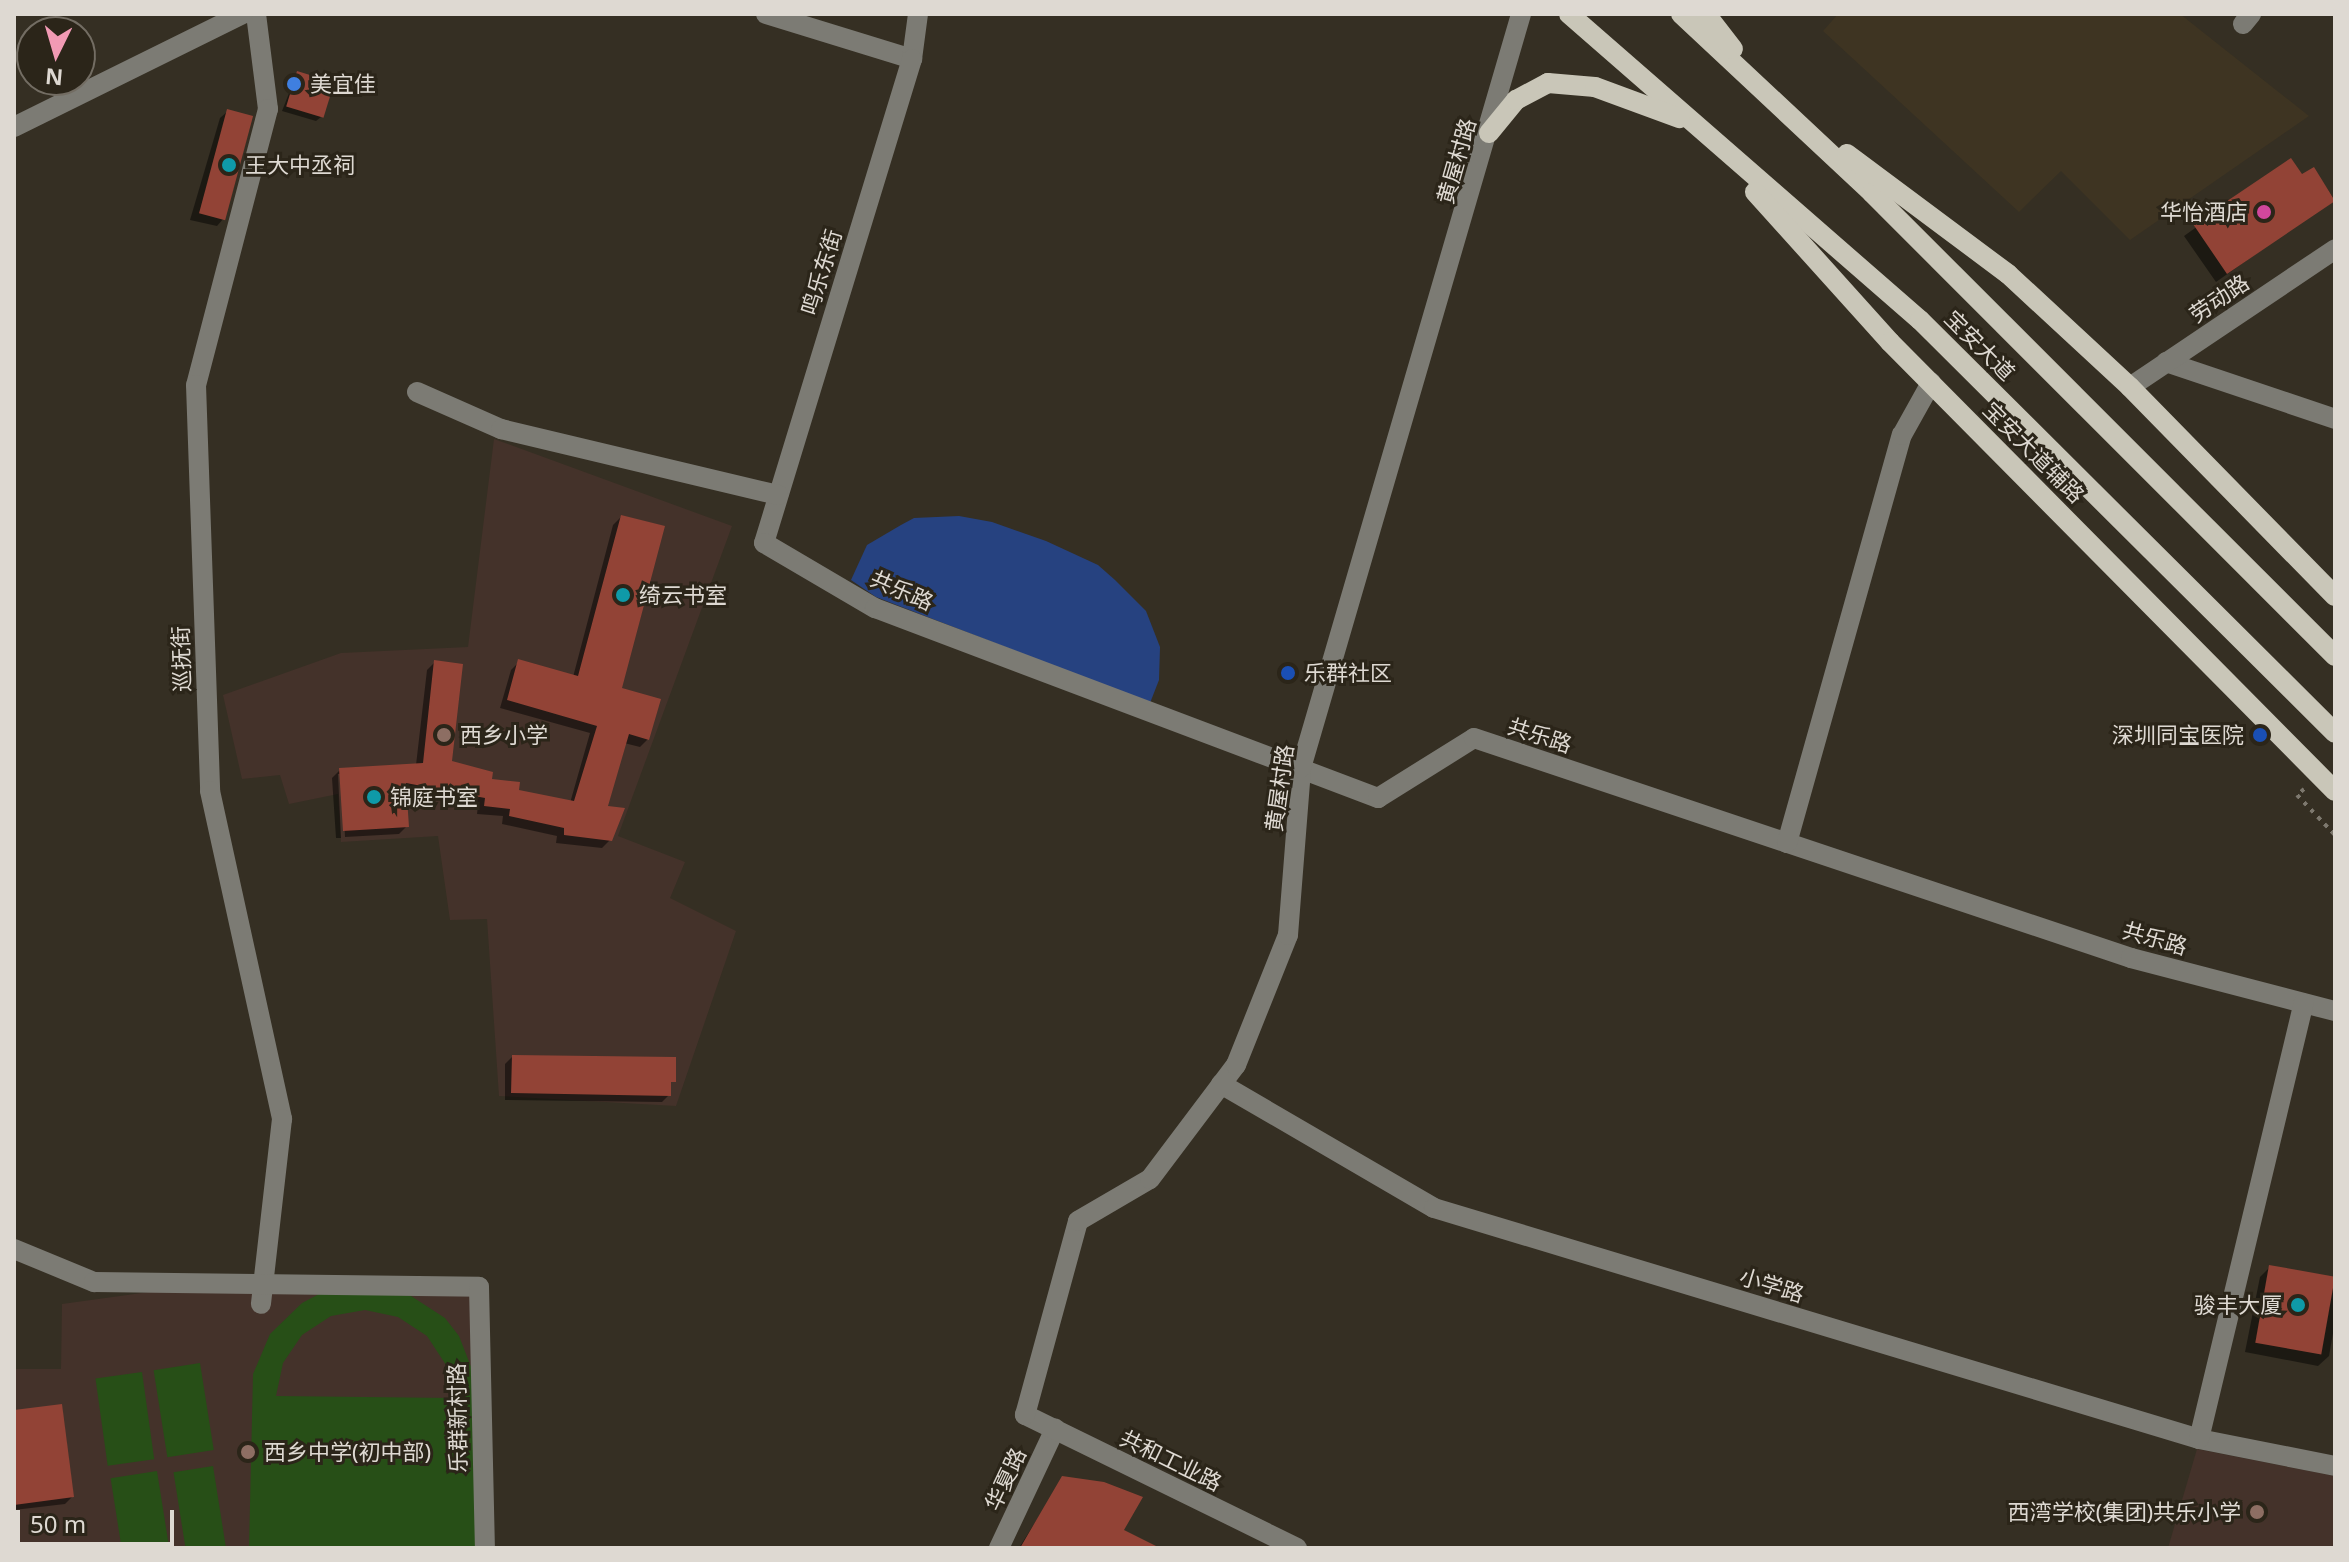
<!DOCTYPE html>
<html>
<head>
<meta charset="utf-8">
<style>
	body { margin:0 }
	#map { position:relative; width:2349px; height:1562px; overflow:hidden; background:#352f23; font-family:"Noto Sans","Noto Sans SC",sans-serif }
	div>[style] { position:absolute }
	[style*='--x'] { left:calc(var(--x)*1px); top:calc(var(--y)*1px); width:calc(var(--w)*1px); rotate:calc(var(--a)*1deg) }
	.built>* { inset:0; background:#3e3422 }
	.education>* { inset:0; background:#44322a }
	.green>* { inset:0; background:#274f17; transform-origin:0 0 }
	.water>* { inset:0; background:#264280 }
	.shadow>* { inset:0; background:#0007 }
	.building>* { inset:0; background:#924336; transform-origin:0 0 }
	.path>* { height:4px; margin-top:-2px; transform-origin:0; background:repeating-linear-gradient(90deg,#7d786e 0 4px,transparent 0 10px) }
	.minor>* { height:20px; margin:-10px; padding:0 10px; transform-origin:10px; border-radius:10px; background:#7c7b74 }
	.major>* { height:20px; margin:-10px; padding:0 10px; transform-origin:10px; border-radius:10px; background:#c9c6b8 }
	.dots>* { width:22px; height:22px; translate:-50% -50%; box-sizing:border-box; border:4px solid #2b2519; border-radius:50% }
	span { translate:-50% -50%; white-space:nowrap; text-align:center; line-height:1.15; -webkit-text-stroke:6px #2b2519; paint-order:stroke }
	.poi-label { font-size:22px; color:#ded9d2 }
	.left { translate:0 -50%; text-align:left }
	.right { translate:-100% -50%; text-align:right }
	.street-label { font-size:22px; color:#ded9d2 }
	.frame { position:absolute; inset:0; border:16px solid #ded9d2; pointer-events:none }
	.north { position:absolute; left:16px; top:16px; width:80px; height:80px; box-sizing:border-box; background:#2b2519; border:2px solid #736d63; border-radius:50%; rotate:185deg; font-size:22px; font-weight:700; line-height:32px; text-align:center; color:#ded9d2 }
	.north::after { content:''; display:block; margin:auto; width:28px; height:36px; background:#f19ab4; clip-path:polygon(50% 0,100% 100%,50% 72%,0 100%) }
	.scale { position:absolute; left:16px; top:1510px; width:158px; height:36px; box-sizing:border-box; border:4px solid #ded9d2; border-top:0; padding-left:10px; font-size:24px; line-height:28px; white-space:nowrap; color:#ded9d2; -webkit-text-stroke:6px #2b2519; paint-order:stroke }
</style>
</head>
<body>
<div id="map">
	<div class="built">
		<div style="clip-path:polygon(1838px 14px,2180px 14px,2309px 116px,2130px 240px,2061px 171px,2019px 212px,1823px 31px)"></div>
	</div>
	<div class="education">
		<div style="clip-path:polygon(494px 439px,732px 526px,618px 836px,685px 862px,670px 898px,736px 931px,676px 1106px,499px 1096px,487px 919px,450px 920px,438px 836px,341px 842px,338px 794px,289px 804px,280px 775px,242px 779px,223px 695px,341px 653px,468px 647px)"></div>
		<div style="clip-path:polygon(236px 1280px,479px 1287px,485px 1548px,14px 1548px,14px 1369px,61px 1369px,62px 1304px)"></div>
		<div style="clip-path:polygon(2197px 1449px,2335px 1476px,2335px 1548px,2168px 1548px)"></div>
	</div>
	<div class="green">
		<div style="clip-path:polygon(evenodd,321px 1293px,408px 1294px,445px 1318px,459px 1336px,475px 1377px,475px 1548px,249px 1548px,253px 1374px,270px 1334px,302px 1303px,321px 1293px,365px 1310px,398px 1317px,427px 1336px,446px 1365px,452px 1398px,276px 1396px,283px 1363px,302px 1335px,331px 1316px,365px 1310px)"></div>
		<div style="left:200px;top:1363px;width:88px;height:47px;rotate:81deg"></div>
		<div style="left:142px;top:1372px;width:88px;height:47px;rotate:82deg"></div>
		<div style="left:213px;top:1466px;width:81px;height:40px;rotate:81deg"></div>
		<div style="left:157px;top:1471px;width:78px;height:47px;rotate:81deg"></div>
	</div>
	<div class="water">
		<div style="clip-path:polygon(959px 516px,992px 522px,1046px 541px,1098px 565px,1115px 580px,1146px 611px,1160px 647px,1159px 680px,1150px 703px,876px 597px,851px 580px,867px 545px,901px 525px,914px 518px)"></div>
	</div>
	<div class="shadow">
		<div style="clip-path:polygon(297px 73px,321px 117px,316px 121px,282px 111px)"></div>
		<div style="clip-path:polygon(228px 111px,224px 218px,217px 226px,190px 220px,220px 118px)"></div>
		<div style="clip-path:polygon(2290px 160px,2302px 177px,2314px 169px,2334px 199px,2216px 282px,2184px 236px)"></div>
		<div style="clip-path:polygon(621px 517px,619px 690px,648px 739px,640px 747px,624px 743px,605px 808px,610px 840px,602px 848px,556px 843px,557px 836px,502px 824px,503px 816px,477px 814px,478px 805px,405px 792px,407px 826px,399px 834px,345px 837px,342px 774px,338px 774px,341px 838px,336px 838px,332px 778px,340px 770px,416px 765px,427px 670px,435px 662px,450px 763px,516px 791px,570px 803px,590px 733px,500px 708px,511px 670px,519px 662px,573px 677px,613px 525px)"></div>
		<div style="clip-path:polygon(512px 1057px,669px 1095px,662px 1102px,505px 1100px,505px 1064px)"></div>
		<div style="clip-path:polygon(2270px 1267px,2335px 1279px,2335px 1322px,2329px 1356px,2318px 1366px,2245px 1352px,2260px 1277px)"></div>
		<div style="clip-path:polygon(14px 1412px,72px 1497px,65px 1504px,14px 1510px)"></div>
		<div style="clip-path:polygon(1063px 1478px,1111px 1548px,1019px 1548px)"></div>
	</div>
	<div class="building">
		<div style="left:297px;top:71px;width:39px;height:37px;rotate:17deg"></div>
		<div style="left:227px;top:109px;width:27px;height:108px;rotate:15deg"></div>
		<div style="clip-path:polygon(2291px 158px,2302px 174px,2314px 167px,2335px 201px,2227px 274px,2193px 224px)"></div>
		<div style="clip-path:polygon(621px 515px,665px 526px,622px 688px,661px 699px,649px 740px,629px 734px,608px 806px,625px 808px,612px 841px,564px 835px,564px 828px,509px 816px,510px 809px,484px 806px,485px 798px,406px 783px,409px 827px,343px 831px,339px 768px,423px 763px,434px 660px,463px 664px,452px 761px,493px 772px,492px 779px,520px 782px,519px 790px,574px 801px,597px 726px,507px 700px,518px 659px,578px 676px)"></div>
		<div style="clip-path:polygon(512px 1055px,676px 1057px,676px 1082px,671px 1082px,671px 1096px,511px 1093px)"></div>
		<div style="left:2269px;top:1265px;width:67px;height:79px;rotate:10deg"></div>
		<div style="clip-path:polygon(62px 1404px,74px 1497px,14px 1505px,14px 1410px)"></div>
		<div style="clip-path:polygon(1062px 1476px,1104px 1482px,1143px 1497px,1124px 1530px,1160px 1548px,1020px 1548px)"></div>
	</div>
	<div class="path">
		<div style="--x:2304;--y:789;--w:9;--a:139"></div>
		<div style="--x:2297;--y:795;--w:55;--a:46.5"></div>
	</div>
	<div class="minor">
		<div style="--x:256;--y:14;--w:96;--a:82.8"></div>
		<div style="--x:268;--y:109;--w:285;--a:104.6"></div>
		<div style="--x:196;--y:385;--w:406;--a:88"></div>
		<div style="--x:210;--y:791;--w:336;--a:77.6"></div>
		<div style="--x:282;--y:1119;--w:186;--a:96.5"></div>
		<div style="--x:766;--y:14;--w:153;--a:17.1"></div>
		<div style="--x:918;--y:14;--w:45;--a:97.6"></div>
		<div style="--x:912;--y:59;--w:506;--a:107"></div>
		<div style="--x:764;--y:543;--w:129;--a:30.4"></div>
		<div style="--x:875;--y:608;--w:538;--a:20.69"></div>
		<div style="--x:1378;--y:798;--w:113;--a:-32"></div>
		<div style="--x:1474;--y:738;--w:693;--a:18.51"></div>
		<div style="--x:2131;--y:958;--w:211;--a:14.6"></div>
		<div style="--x:2243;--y:24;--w:13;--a:-51"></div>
		<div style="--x:14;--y:127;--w:255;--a:-26.3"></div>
		<div style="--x:2166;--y:362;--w:178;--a:18.6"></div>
		<div style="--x:2130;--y:387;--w:247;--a:-33.9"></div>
		<div style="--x:417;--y:392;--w:92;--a:23.8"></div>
		<div style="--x:501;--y:429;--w:285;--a:13.4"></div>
		<div style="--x:1787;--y:843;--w:424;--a:-74.3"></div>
		<div style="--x:1902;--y:435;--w:60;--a:-60.9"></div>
		<div style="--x:1221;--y:1084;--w:246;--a:30.2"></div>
		<div style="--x:1434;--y:1208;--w:799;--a:16.8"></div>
		<div style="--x:2199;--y:1439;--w:139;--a:11.2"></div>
		<div style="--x:14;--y:1249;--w:87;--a:22.4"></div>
		<div style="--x:94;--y:1282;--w:385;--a:0.7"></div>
		<div style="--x:479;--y:1287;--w:261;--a:88.7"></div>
		<div style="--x:2199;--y:1439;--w:448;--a:-76.5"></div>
		<div style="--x:999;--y:1548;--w:132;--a:-64.8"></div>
		<div style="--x:1297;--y:1548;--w:303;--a:-153.9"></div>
		<div style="--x:1025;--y:1415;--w:201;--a:-74.7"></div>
		<div style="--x:1078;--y:1221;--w:83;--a:-30.3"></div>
		<div style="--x:1150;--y:1179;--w:143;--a:-53"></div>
		<div style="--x:1236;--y:1065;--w:140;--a:-68.2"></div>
		<div style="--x:1288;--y:935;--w:168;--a:-85.5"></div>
		<div style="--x:1301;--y:768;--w:785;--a:-73.73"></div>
	</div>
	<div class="major">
		<div style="--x:1569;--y:14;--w:466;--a:41.1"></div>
		<div style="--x:1920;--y:320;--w:585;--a:44.86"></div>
		<div style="--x:1681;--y:14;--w:262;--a:43.1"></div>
		<div style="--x:1872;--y:193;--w:655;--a:45"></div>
		<div style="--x:1706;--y:14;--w:44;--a:52.4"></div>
		<div style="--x:1489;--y:133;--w:43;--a:-50.7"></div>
		<div style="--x:1516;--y:100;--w:36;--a:-28"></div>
		<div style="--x:1548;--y:83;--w:47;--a:4.9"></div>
		<div style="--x:1595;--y:87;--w:90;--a:20.3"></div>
		<div style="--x:1847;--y:154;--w:201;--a:36.7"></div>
		<div style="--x:2008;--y:274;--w:166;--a:42.8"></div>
		<div style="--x:2130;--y:387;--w:293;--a:45.6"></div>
		<div style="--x:1755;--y:192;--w:202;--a:48"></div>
		<div style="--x:1890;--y:342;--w:632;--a:45.26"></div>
	</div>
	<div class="dots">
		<div style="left:294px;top:84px;background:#3f7fe0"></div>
		<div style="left:229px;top:165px;background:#0f9aa8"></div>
		<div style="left:2264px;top:212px;background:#d1479c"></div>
		<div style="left:623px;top:595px;background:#0f9aa8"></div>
		<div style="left:1288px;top:673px;background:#1a4fb4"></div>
		<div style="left:444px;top:735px;background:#8d6e63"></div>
		<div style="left:2260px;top:735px;background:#1a4fb4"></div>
		<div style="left:374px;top:797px;background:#0f9aa8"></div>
		<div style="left:2298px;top:1305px;background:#0f9aa8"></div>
		<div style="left:248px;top:1452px;background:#8d6e63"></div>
		<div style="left:2257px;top:1512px;background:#8d6e63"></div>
	</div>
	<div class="poi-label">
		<span class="left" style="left:310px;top:84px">美宜佳</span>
		<span class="left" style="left:245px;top:165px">王大中丞祠</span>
		<span class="right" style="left:2248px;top:212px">华怡酒店</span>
		<span class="left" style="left:639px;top:595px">绮云书室</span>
		<span class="left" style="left:1304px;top:673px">乐群社区</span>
		<span class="left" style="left:460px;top:735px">西乡小学</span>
		<span class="right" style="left:2244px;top:735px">深圳同宝医院</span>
		<span class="left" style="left:390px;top:797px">锦庭书室</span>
		<span class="right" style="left:2282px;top:1305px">骏丰大厦</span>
		<span class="left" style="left:264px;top:1452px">西乡中学(初中部)</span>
		<span class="right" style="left:2241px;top:1512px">西湾学校(集团)共乐小学</span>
	</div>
	<div class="street-label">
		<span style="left:1456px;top:161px;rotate:-74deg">黄屋村路</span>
		<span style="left:821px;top:272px;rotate:-73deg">鸣乐东街</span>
		<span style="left:2219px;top:298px;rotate:-34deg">劳动路</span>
		<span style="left:1980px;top:345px;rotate:45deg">宝安大道</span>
		<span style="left:2034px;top:452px;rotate:45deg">宝安大道辅路</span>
		<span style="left:902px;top:590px;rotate:24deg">共乐路</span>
		<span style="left:181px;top:659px;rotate:-92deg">巡抚街</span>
		<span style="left:1540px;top:735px;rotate:18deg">共乐路</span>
		<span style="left:1279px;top:788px;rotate:-82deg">黄屋村路</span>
		<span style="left:2155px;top:938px;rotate:16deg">共乐路</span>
		<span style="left:1772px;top:1285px;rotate:17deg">小学路</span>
		<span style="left:457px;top:1418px;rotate:-91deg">乐群新村路</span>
		<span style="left:1171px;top:1460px;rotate:26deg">共和工业路</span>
		<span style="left:1005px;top:1479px;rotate:-65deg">华夏路</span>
	</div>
	<div class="frame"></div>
	<div class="north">N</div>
	<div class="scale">50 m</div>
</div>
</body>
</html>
